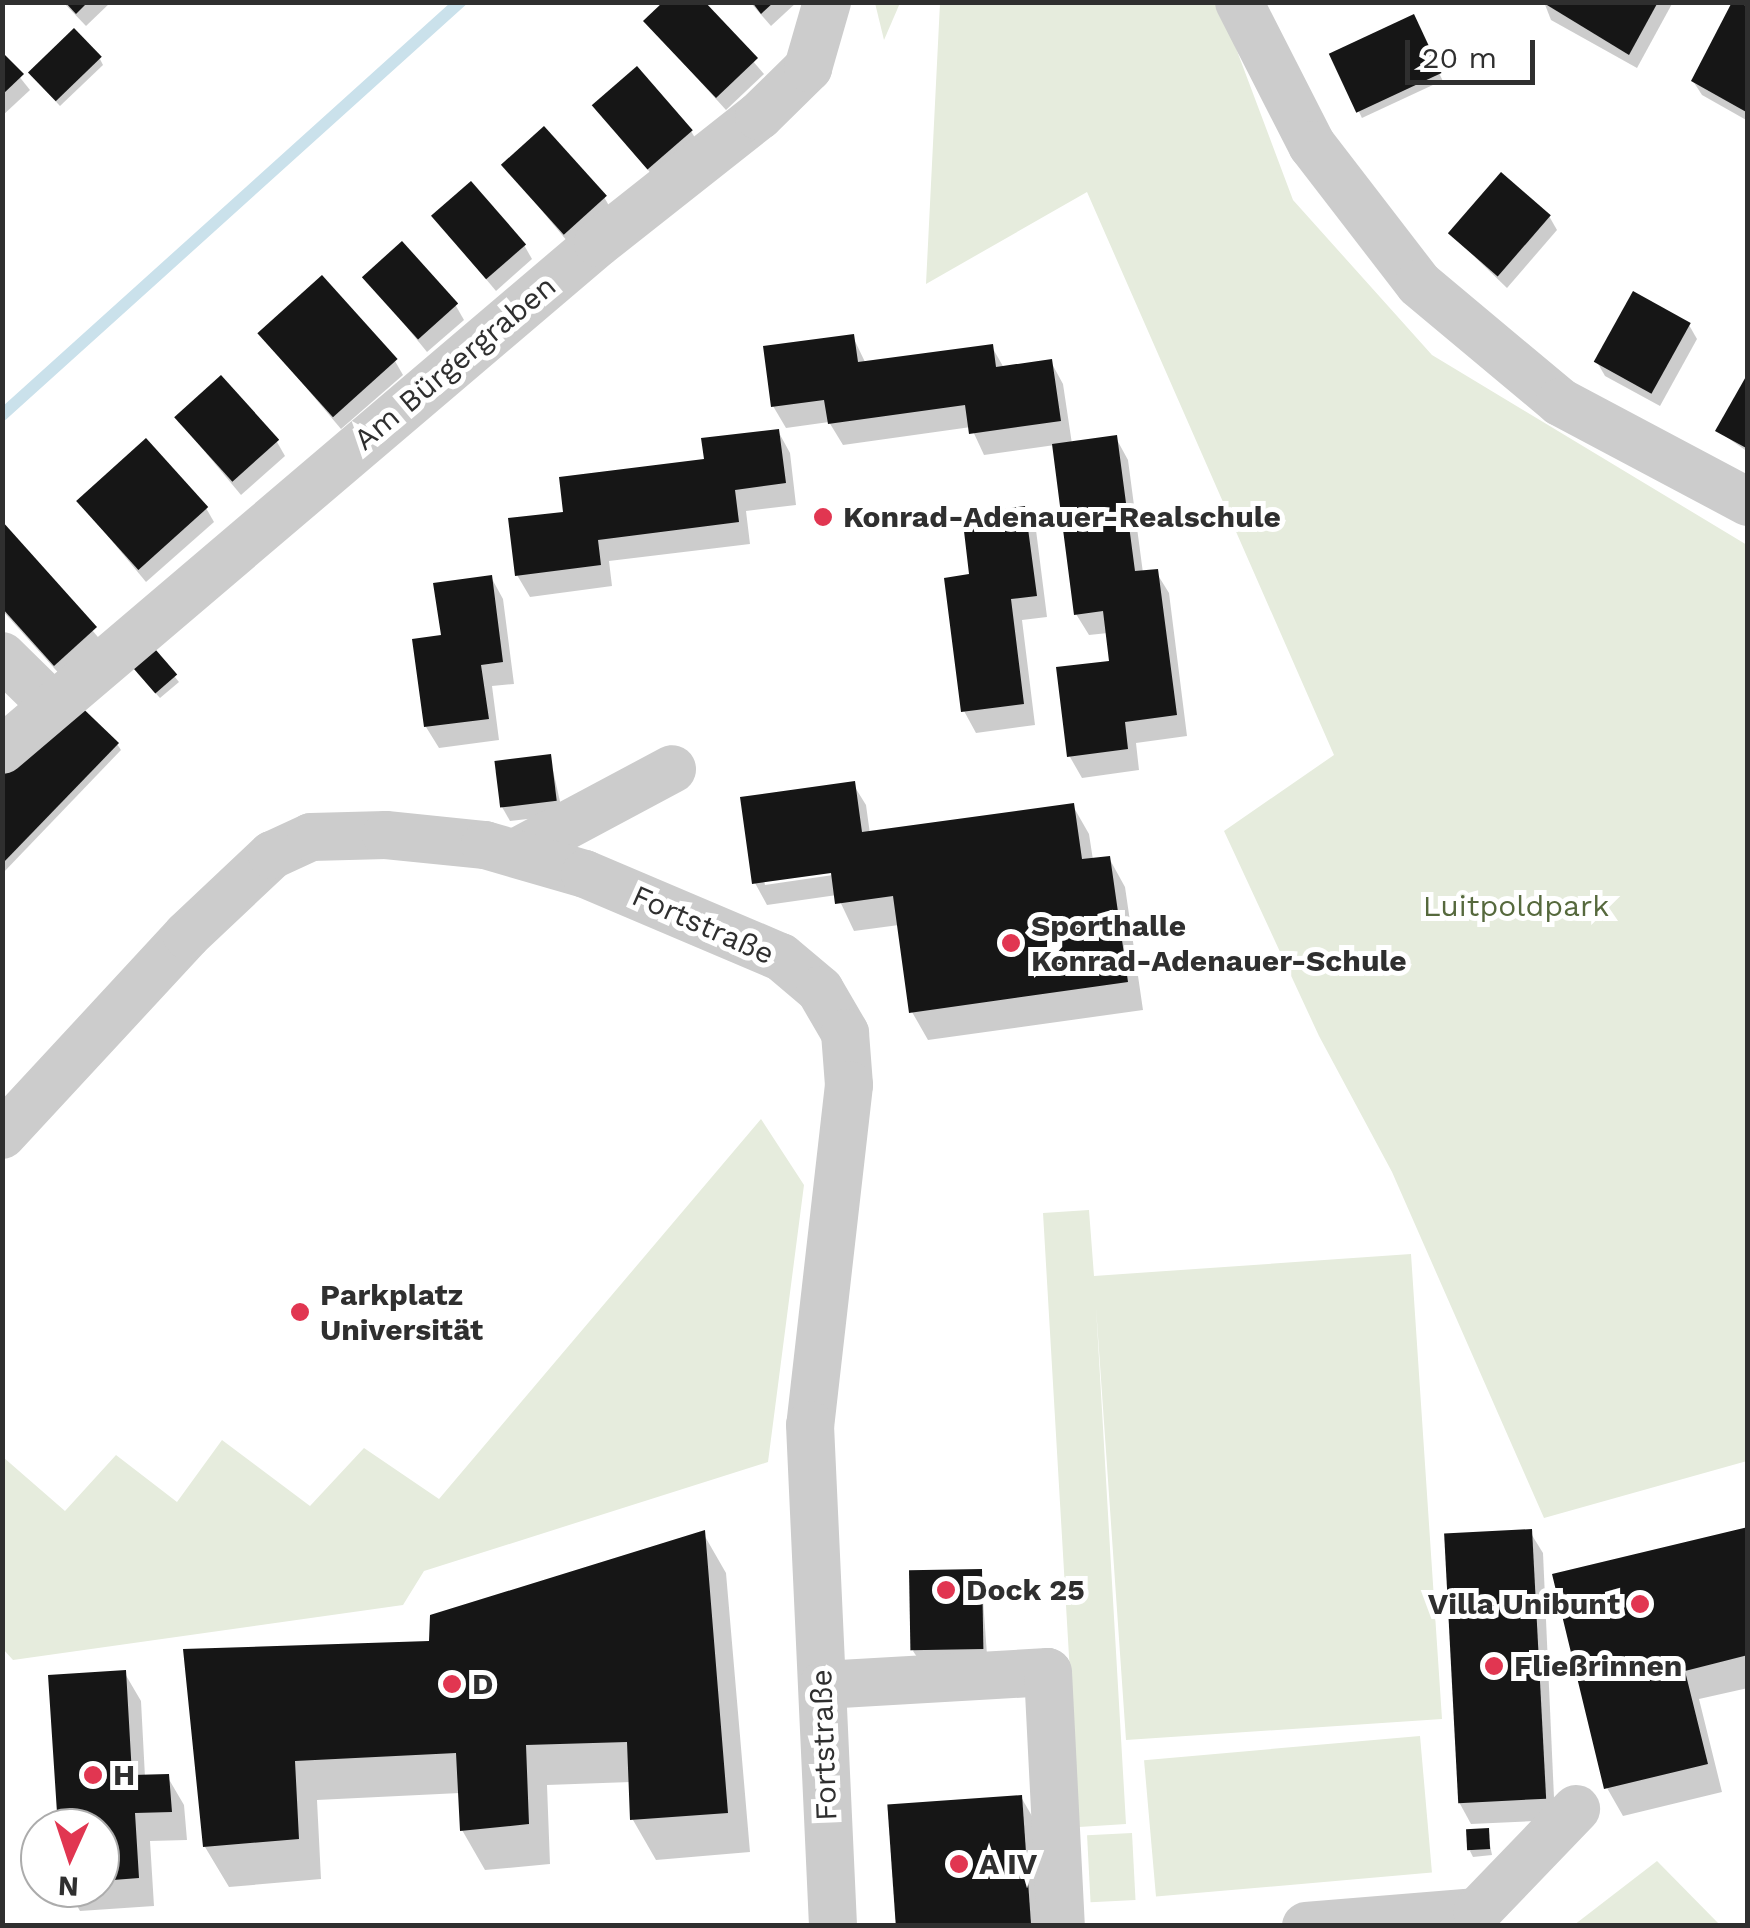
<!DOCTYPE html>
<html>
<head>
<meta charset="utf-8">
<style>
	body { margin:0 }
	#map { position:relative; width:1750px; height:1928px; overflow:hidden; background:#fff; font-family:"Work Sans",sans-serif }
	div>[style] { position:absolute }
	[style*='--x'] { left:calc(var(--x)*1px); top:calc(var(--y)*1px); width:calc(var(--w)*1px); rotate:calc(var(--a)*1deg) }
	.green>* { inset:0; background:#e6ecdd; transform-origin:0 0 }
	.shadow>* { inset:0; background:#0003; transform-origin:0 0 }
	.stream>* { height:12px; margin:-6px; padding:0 6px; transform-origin:6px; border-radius:6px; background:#cae1eb }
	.building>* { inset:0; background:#161616; transform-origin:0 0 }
	.minor>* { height:48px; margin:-24px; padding:0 24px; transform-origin:24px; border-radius:24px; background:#ccc }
	.dots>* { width:28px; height:28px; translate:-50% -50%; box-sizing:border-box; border:5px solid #fff; border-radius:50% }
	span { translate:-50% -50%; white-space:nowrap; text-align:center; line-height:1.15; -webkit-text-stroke:10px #fff; paint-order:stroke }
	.street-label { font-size:30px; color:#2f2f2f }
	.poi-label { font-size:30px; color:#2f2f2f; font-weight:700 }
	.left { translate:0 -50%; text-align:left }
	.right { translate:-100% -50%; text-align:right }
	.park-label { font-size:30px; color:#56693d }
	.frame { position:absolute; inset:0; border:5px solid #2f2f2f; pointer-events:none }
	.north { position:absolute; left:20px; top:1808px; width:100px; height:100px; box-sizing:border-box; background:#fff; border:2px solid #acacac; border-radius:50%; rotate:183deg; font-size:28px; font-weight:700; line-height:40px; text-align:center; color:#2f2f2f }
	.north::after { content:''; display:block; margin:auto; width:35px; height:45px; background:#e13651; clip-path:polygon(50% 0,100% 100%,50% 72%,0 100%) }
	.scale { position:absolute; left:1405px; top:40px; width:130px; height:45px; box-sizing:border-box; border:5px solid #2f2f2f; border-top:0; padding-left:12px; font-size:30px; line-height:35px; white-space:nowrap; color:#2f2f2f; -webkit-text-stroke:8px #fff; paint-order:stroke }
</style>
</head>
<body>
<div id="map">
	<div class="green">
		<div style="clip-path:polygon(875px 3px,900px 3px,884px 40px)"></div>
		<div style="clip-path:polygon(940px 3px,1219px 3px,1293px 200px,1432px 355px,1747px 545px,1747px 1461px,1544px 1518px,1392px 1172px,1319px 1036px,1224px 831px,1334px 755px,1087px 192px,926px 284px)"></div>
		<div style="clip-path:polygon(761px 1119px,804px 1185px,768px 1462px,424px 1571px,403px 1605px,13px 1660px,3px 1649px,3px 1457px,65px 1511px,116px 1455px,177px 1502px,222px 1440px,310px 1506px,364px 1448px,439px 1499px)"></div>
		<div style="clip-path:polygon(1089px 1210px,1094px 1276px,1411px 1254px,1442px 1719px,1126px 1740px,1096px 1307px,1126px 1824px,1079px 1827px,1043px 1213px)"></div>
		<div style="left:1420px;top:1736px;width:137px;height:277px;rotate:85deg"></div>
		<div style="left:1132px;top:1833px;width:67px;height:45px;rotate:87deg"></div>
		<div style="clip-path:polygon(1657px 1861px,1720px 1925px,1574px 1925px)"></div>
	</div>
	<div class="shadow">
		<div style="clip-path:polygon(63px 2px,111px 2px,86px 26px)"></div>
		<div style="clip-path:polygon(702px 2px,764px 74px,726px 110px,646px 22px)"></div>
		<div style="clip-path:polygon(750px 2px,797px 2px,771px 26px)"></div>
		<div style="clip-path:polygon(1544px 2px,1673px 2px,1637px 68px,1551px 20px)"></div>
		<div style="clip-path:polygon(1737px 2px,1748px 8px,1748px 121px,1702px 95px,1693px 81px)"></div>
		<div style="left:1413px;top:17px;width:70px;height:89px;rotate:65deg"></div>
		<div style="clip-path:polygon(2px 55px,30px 90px,2px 116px)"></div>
		<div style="clip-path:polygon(100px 59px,103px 65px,60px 106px,34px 78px)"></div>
		<div style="clip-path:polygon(595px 106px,691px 131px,699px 145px,658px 182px)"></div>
		<div style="clip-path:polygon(504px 165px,604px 197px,612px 211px,572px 247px)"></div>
		<div style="clip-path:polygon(1549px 216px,1557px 230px,1507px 288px,1451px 234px)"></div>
		<div style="clip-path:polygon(434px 217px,524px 245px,532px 259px,496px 291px)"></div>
		<div style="clip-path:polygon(365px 276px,456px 306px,464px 320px,427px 352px)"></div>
		<div style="clip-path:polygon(1689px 325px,1697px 339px,1660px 406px,1605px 376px,1597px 362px)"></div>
		<div style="clip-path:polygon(260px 333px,395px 361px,403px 375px,341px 429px)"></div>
		<div style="clip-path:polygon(853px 337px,866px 364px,992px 347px,1004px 368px,1051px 362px,1063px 384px,1072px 444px,1116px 438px,1128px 460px,1143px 573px,1156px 572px,1169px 593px,1187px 736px,1136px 743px,1139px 770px,1082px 778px,1070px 757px,1111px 663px,1108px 633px,1089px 635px,1076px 614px,1055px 445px,984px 455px,971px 427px,843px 445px,829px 422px,786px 428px,773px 406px)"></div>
		<div style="clip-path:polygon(1748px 378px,1748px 452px,1718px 431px)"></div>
		<div style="clip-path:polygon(176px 417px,277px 442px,285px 456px,241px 495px)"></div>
		<div style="clip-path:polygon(778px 431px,790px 453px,796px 505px,746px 511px,750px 544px,609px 561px,612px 586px,530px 597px,517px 575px,566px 514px)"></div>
		<div style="clip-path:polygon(78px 500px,206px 508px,214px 522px,146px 582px)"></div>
		<div style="clip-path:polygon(1024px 509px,1036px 530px,1047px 617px,1022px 620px,1035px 725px,976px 733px,964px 711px)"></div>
		<div style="clip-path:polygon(4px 526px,103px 643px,63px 678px,2px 610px)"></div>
		<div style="clip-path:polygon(491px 577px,503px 599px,514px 684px,492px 686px,499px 740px,439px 748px,426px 727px,444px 637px)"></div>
		<div style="clip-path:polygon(149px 645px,179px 682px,160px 698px,133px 668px)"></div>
		<div style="clip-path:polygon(117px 744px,121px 750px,2px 874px,2px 770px)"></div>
		<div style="clip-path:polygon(550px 757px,563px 815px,510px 821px,502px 807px)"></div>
		<div style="clip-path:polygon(evenodd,853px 784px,866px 805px,870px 834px,1073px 806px,1089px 834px,1093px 860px,1109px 858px,1125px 887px,1143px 1010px,928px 1040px,912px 1012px,899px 925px,854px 931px,837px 895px,767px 905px,755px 883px,853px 784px,833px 870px,833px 875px,765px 885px,764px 880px,833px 870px)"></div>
		<div style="clip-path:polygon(1748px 1529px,1748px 1688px,1699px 1699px,1722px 1792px,1623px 1816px,1607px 1788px)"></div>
		<div style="clip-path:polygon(1530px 1532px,1543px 1553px,1555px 1820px,1471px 1824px,1459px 1802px)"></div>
		<div style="clip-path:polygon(703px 1533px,726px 1573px,750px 1852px,656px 1860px,633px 1820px,631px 1782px,547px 1785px,550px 1864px,485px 1870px,462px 1830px,460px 1793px,317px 1800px,321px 1879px,229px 1887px,205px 1847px,186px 1651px,432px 1643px)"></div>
		<div style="clip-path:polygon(981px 1571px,987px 1655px,917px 1657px,913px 1651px)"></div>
		<div style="clip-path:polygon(124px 1672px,141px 1701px,145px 1777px,167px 1776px,184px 1805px,187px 1840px,150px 1841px,154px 1906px,80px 1911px,67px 1888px,100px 1888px,100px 1828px,61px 1828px)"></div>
		<div style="clip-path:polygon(1021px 1797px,1044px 1837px,1050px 1926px,897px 1926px)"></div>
		<div style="clip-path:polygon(1487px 1830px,1492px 1855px,1473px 1857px,1470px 1851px)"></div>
	</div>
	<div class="stream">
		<div style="--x:2;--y:415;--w:617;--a:-42.04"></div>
	</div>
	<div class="building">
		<div style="clip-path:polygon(65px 2px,88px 2px,76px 14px)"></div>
		<div style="clip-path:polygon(663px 2px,705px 2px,758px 58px,716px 98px,643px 21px)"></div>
		<div style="clip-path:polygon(752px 2px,774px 2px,761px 14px)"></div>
		<div style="clip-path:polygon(1542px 2px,1658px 2px,1629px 55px)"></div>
		<div style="clip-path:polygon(1732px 2px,1748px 6px,1748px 113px,1691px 81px)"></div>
		<div style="left:1414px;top:14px;width:65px;height:94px;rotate:65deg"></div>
		<div style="left:74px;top:28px;width:40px;height:64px;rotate:46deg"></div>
		<div style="clip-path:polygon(2px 52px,24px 74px,2px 95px)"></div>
		<div style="left:637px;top:66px;width:85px;height:60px;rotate:49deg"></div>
		<div style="left:544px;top:126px;width:94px;height:58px;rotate:48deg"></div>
		<div style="left:1501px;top:172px;width:66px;height:81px;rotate:41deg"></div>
		<div style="left:471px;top:181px;width:84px;height:53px;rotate:49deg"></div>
		<div style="left:402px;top:241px;width:84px;height:54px;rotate:48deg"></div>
		<div style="left:322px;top:275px;width:113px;height:87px;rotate:48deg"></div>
		<div style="left:1633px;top:291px;width:66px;height:81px;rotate:29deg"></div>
		<div style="clip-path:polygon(854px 334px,858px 362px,993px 344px,996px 367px,1052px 359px,1061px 421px,969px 434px,965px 405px,828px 424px,824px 400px,771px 407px,763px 346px)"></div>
		<div style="clip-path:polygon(1748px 373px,1748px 449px,1715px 431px)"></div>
		<div style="left:221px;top:375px;width:87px;height:63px;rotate:48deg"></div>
		<div style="clip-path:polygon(779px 429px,786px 483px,735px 490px,739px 522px,598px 540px,601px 565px,515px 576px,508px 518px,563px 512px,559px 477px,704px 459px,701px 438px)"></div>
		<div style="clip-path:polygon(1117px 435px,1135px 571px,1158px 569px,1177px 715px,1125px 722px,1128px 749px,1067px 757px,1056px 667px,1109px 661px,1103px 611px,1074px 615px,1052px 444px)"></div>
		<div style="left:146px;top:438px;width:93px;height:94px;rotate:48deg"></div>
		<div style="clip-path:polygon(1025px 506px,1037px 596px,1011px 599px,1024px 704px,961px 712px,944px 578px,969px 574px,962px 514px)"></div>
		<div style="clip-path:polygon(2px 521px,97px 627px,54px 666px,2px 608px)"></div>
		<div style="clip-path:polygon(492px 575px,503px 662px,481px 665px,489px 719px,424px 727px,412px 639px,441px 635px,433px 583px)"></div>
		<div style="left:149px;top:642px;width:43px;height:29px;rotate:49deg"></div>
		<div style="clip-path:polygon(70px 696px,119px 743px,2px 864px,2px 767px)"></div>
		<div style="left:551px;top:754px;width:47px;height:57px;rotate:83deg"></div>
		<div style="clip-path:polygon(855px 781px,862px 832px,1074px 803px,1082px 859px,1110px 856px,1128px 982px,909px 1013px,893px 896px,835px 904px,831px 873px,752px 884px,740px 797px)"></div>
		<div style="clip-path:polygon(1748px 1527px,1748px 1655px,1685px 1671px,1708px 1764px,1604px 1789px,1552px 1574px)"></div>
		<div style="left:1532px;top:1529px;width:270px;height:88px;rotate:87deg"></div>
		<div style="clip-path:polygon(705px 1530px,728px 1813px,630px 1820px,627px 1742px,526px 1745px,529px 1824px,460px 1831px,456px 1753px,295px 1761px,299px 1839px,203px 1847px,183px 1649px,429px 1641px,430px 1615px)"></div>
		<div style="left:982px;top:1569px;width:80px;height:73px;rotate:89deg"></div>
		<div style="clip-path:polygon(126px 1670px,132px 1775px,169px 1774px,172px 1812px,135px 1813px,139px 1878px,100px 1881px,100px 1828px,58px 1828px,48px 1675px)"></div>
		<div style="left:1022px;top:1795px;width:131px;height:135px;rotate:86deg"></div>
		<div style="left:1489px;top:1828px;width:21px;height:23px;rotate:87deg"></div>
	</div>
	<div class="minor">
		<div style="--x:1239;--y:2;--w:161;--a:63"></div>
		<div style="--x:1312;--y:145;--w:175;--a:52.4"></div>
		<div style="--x:1419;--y:284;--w:184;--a:39.9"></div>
		<div style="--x:1560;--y:402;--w:213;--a:28"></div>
		<div style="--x:2;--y:656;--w:67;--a:44.4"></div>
		<div style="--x:2;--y:750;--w:782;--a:-40.39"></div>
		<div style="--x:598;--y:243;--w:205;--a:-38.3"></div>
		<div style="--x:759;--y:116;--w:69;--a:-44.4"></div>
		<div style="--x:808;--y:68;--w:69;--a:-73.9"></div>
		<div style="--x:515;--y:853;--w:178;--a:-28.1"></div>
		<div style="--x:2;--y:1135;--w:272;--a:-47.2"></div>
		<div style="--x:187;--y:935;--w:117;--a:-43.3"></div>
		<div style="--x:272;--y:855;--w:43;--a:-24.8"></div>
		<div style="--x:311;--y:837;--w:75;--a:-1.5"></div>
		<div style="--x:386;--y:835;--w:100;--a:5.8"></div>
		<div style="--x:485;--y:845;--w:104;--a:16.2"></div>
		<div style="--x:585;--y:874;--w:213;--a:23"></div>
		<div style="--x:781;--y:957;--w:51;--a:40.2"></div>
		<div style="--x:820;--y:990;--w:50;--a:59.8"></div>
		<div style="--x:845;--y:1033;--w:52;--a:85.6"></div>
		<div style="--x:849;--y:1085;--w:342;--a:96.5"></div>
		<div style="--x:810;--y:1425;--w:502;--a:87.37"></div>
		<div style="--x:823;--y:1685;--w:225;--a:-3.3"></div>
		<div style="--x:1048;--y:1672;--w:254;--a:87.1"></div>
		<div style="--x:1306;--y:1926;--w:172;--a:-4.7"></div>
		<div style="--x:1477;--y:1912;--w:143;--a:-46.1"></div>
	</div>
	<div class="dots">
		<div style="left:823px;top:517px;background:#e13651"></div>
		<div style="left:1011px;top:943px;background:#e13651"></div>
		<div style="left:300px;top:1312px;background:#e13651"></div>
		<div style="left:946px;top:1590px;background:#e13651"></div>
		<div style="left:1640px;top:1604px;background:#e13651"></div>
		<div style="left:1494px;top:1666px;background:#e13651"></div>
		<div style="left:452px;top:1684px;background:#e13651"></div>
		<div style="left:93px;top:1775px;background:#e13651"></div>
		<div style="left:959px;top:1864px;background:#e13651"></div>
	</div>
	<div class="street-label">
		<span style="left:455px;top:363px;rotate:-40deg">Am Bürgergraben</span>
		<span style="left:703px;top:925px;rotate:24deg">Fortstraße</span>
		<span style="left:824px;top:1745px;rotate:-92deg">Fortstraße</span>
	</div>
	<div class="poi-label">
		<span class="left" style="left:843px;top:517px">Konrad-Adenauer-Realschule</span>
		<span class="left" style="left:1031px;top:943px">Sporthalle<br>Konrad-Adenauer-Schule</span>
		<span class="left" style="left:320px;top:1312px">Parkplatz<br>Universität</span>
		<span class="left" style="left:966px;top:1590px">Dock 25</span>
		<span class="right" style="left:1620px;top:1604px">Villa Unibunt</span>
		<span class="left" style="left:1514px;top:1666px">Fließrinnen</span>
		<span class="left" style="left:472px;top:1684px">D</span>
		<span class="left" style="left:113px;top:1775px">H</span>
		<span class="left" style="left:979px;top:1864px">A IV</span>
	</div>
	<div class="park-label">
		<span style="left:1516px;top:906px">Luitpoldpark</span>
	</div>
	<div class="frame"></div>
	<div class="north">N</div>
	<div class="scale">20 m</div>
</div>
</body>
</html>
